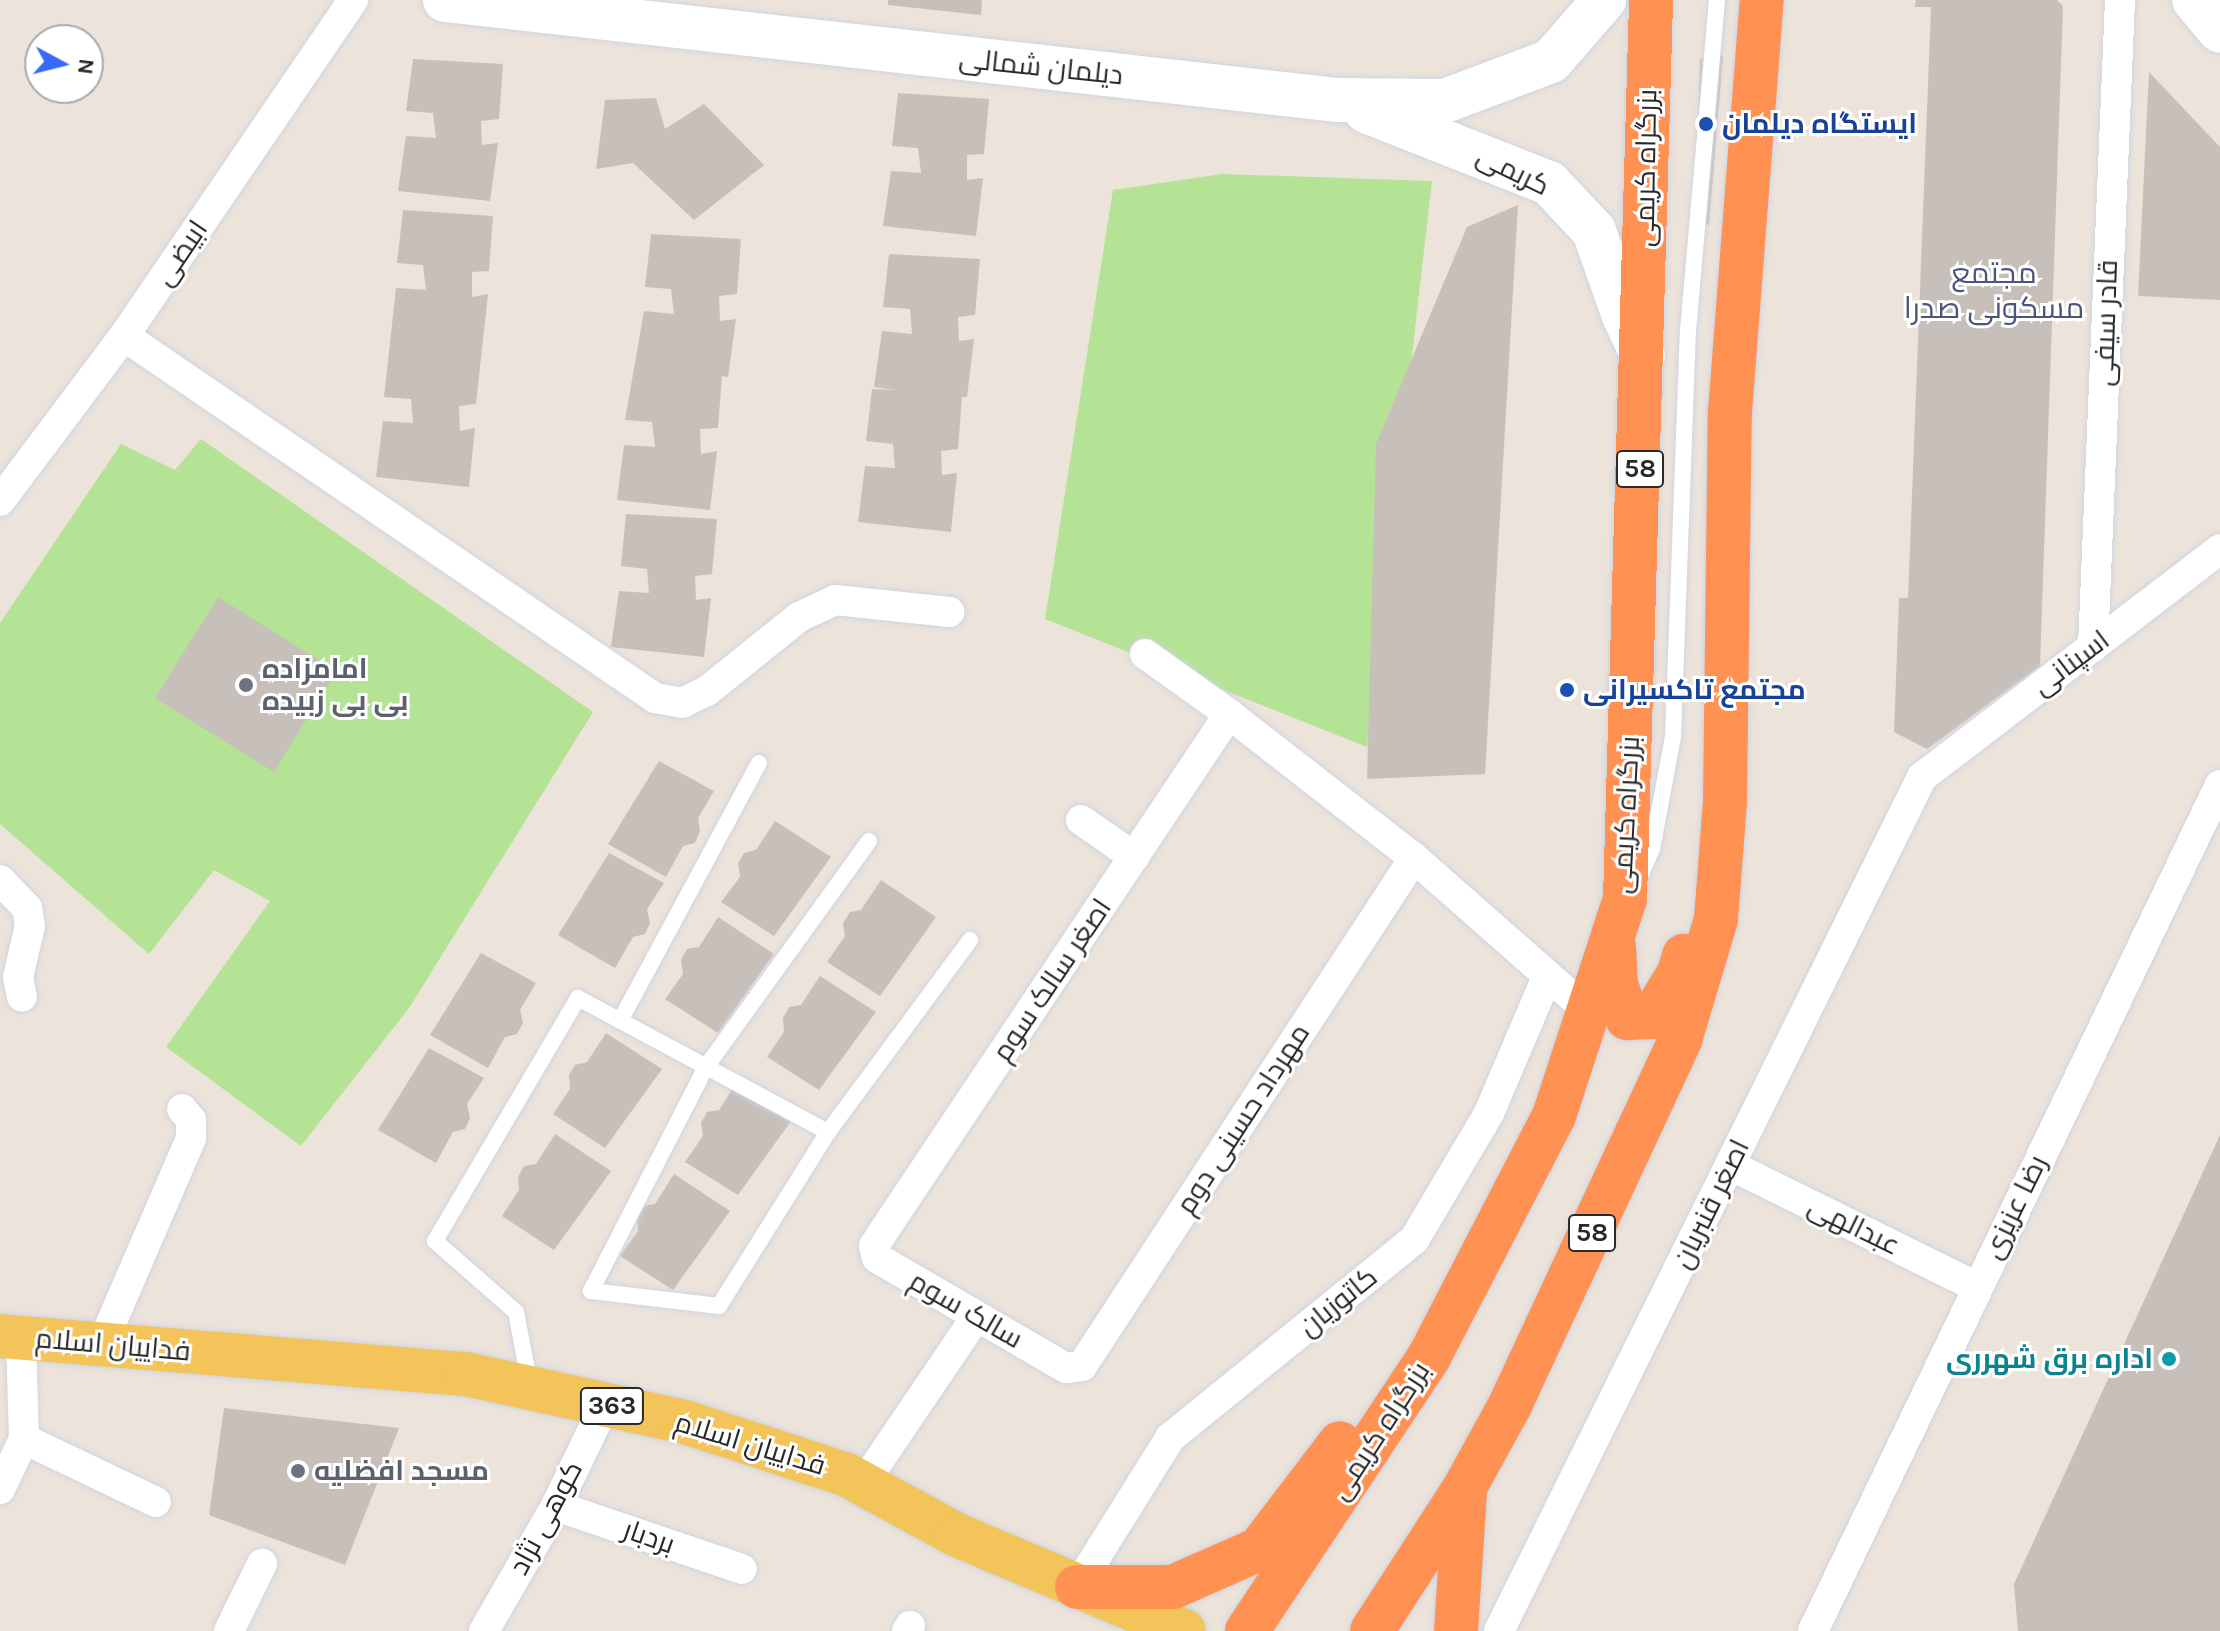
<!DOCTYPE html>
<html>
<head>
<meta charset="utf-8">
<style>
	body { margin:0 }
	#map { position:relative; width:2220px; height:1631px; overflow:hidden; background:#ece3da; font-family:Karla,Cairo,sans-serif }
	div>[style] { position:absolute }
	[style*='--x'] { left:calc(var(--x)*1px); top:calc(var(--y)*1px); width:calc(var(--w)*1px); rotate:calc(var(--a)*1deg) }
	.green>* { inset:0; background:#b5e395 }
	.building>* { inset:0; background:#c7c0ba; transform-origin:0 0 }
	.roads { filter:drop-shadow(0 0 2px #cfd4e2) drop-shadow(0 0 2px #cfd4e2) }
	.lane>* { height:16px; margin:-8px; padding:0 8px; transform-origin:8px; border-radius:8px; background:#fff }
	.street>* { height:30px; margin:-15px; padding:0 15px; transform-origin:15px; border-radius:15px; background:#fff }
	.secondary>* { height:44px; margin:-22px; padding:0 22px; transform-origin:22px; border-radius:22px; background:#fff }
	.primary>* { height:44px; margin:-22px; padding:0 22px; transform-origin:22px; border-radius:22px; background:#f2c459 }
	.highway>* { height:44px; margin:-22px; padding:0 22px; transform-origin:22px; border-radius:22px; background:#ff9152 }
	.dots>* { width:22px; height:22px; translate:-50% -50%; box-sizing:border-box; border:4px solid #fff; border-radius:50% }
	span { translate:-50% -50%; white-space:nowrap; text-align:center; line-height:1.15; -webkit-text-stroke:6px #fff; paint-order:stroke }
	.shield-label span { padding:2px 6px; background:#fff; border:2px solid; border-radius:6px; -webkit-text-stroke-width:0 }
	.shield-label { font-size:26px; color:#292929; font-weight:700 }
	.street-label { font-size:28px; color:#292929 }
	.transit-label { font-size:28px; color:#164399; font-weight:700 }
	.left { translate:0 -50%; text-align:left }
	.worship-label { font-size:28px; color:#5b616d; font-weight:700 }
	.culture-label { font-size:28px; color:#0d838f; font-weight:700 }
	.right { translate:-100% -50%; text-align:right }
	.neighbourhood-label { font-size:30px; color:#49557a }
	.north { position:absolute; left:24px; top:24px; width:80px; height:80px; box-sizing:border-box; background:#fff; border:2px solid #a9a9a9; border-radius:50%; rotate:97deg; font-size:22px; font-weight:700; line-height:32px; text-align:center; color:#292929 }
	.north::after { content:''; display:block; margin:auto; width:28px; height:36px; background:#3769fc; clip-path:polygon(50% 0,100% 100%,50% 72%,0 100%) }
</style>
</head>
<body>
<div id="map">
	<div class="green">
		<div style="clip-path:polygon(1222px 174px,1432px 181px,1367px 747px,1045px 619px,1113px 190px)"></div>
		<div style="clip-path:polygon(201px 439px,593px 712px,409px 1008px,301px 1146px,166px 1047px,270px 901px,214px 870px,149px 954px,0 824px,0 623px,121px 444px,175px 470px)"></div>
	</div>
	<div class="building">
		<div style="clip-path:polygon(888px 0,982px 0,981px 15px,888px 5px)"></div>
		<div style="clip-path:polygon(1916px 0,2057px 0,2063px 6px,2040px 666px,1927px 749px,1894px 732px,1899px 598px,1908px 598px,1931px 7px,1915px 7px)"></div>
		<div style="clip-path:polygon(1723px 56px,1709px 225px,1695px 224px,1700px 59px)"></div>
		<div style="clip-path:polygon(413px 59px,503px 64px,499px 119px,481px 121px,482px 145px,498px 143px,490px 201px,398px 191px,406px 136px,436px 138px,433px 113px,406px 111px)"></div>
		<div style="clip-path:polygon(2149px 72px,2220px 147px,2220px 300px,2138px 296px)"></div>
		<div style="clip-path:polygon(898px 93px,989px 99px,984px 154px,967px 155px,967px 180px,983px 178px,976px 236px,883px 226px,891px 171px,921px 173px,918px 148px,892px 146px)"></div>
		<div style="clip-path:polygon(656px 98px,665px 129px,704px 104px,764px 165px,694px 220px,633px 163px,596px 169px,605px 100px)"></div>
		<div style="clip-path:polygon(1518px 205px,1485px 774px,1367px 779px,1376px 444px,1467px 227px)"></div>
		<div style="clip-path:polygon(403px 210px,493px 216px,489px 271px,472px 272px,472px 297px,488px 294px,476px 404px,459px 406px,460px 431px,475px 428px,469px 487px,376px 477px,383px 421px,413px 423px,411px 399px,384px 397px,396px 288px,426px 290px,423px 265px,397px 263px)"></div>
		<div style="clip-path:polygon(651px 234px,741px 239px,737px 294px,719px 296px,720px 321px,736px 319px,728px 377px,722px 376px,718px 428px,700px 429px,701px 454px,717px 451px,710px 510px,617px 500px,624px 445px,655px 447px,652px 422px,625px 420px,644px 311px,674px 314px,671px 289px,645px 287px)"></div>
		<div style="clip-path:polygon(889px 254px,980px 259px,975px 315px,958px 317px,959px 341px,974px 339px,967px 397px,962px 397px,958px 449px,941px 451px,942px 475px,957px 473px,951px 532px,858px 522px,865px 466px,895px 468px,893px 444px,866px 441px,872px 389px,897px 390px,874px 387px,882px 331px,912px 334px,910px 309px,883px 307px)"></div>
		<div style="clip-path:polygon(626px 514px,717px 519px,712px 574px,695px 576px,696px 600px,711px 598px,704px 657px,611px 647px,619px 591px,649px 593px,647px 569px,621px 566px)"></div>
		<div style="left:218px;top:597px;width:140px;height:119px;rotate:32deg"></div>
		<div style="clip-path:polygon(659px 761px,714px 791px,698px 818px,700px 831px,695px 843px,683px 846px,666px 877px,608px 844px)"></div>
		<div style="clip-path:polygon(775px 821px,831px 857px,774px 936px,721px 902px,740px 877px,738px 863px,744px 853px,756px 850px)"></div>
		<div style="clip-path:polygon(609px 853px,664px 883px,647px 909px,650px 923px,645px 934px,633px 937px,615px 968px,558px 935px)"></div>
		<div style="clip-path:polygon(881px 880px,936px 917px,880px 996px,827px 962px,845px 936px,843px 923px,850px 912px,861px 910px)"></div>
		<div style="clip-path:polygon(718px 917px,774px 954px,718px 1033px,665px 999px,683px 974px,681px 960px,687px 949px,699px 947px)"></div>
		<div style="clip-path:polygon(481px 953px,536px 983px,520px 1010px,523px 1023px,517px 1034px,505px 1037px,488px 1068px,430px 1035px)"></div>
		<div style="clip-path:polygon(820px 976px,876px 1012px,819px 1090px,767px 1057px,784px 1032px,783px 1018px,789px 1007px,801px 1005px)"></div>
		<div style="clip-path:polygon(606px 1033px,662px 1069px,605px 1148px,553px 1114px,570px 1089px,569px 1075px,575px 1065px,587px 1062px)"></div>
		<div style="clip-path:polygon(429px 1048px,484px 1078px,467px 1104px,470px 1118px,465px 1129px,453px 1132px,436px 1163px,378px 1130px)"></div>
		<div style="clip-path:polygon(738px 1080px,794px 1117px,738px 1195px,685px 1162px,703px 1136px,701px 1123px,707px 1112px,719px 1110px)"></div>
		<div style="clip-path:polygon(555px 1134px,611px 1171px,554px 1250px,502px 1216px,519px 1190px,518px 1177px,524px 1166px,536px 1164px)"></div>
		<div style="clip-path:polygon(2220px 1135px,2220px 1631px,2018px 1631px,2014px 1584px)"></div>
		<div style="clip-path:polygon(674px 1174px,730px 1211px,673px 1290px,620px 1256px,638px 1231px,637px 1217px,643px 1206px,655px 1204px)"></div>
		<div style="clip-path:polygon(224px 1408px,399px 1428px,345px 1565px,209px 1515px)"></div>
	</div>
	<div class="roads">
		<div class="lane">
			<div style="--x:869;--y:841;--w:279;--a:125.8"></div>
			<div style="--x:706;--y:1067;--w:252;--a:117.2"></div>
			<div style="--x:591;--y:1291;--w:129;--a:6.7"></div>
			<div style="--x:719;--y:1306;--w:205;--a:-57.9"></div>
			<div style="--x:828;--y:1132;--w:239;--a:-53.5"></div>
			<div style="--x:1640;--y:876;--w:30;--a:-66"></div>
			<div style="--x:1652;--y:849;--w:114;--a:-79.4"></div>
			<div style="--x:1673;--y:737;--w:406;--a:-87.9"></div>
			<div style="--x:1688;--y:331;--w:332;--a:-85"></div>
			<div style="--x:620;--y:1021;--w:293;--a:-61.7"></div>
			<div style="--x:530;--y:1386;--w:75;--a:-100.7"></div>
			<div style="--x:516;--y:1312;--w:108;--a:-138.8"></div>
			<div style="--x:435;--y:1241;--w:282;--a:-59.5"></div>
			<div style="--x:578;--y:998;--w:284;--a:28.2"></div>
		</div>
		<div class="street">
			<div style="--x:124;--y:336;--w:643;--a:34.28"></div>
			<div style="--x:655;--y:698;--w:27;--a:10"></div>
			<div style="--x:682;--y:703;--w:28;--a:-26"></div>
			<div style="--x:707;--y:691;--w:118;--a:-38.8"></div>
			<div style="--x:799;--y:617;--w:40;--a:-25"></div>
			<div style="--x:835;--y:600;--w:115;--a:6"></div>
			<div style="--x:0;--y:501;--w:206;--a:-53.1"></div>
			<div style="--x:124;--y:336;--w:407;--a:-55.7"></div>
			<div style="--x:2093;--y:647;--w:648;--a:-87.61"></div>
			<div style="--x:1145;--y:654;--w:103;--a:35.5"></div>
			<div style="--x:1229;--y:714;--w:234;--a:37.9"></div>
			<div style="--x:1414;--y:858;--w:233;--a:41.3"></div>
			<div style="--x:1229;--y:714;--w:627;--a:123.74"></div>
			<div style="--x:881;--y:1235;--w:13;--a:122"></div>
			<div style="--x:874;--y:1246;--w:12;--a:76"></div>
			<div style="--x:877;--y:1258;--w:219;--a:30.2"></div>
			<div style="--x:1066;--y:1368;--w:16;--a:-7"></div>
			<div style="--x:1082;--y:1366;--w:607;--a:-56.83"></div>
			<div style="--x:1081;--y:820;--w:65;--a:34.9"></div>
			<div style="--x:0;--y:880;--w:39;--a:46"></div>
			<div style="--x:27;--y:908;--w:18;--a:81"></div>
			<div style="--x:30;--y:926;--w:52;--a:103.2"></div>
			<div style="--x:18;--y:977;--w:20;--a:79"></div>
			<div style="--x:1730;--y:1165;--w:275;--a:26.3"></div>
			<div style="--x:102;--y:1344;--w:224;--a:-66.6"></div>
			<div style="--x:191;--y:1138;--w:18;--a:-90"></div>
			<div style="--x:191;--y:1120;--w:14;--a:-129"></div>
			<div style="--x:24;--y:1439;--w:146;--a:25.5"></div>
			<div style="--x:863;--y:1484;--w:202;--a:-55.9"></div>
			<div style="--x:0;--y:1489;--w:55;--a:-64.4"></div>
			<div style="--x:24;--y:1439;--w:102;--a:-91.7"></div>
			<div style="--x:556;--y:1506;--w:196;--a:18.7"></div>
			<div style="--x:1077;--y:1587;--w:176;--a:-58"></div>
			<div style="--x:1170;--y:1438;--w:314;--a:-39.1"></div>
			<div style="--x:1414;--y:1240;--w:147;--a:-59.4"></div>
			<div style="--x:1489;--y:1113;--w:148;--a:-66.9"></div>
			<div style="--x:229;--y:1631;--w:75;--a:-63.8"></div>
			<div style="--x:484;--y:1631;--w:144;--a:-60.1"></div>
			<div style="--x:556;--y:1506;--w:113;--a:-64.3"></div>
			<div style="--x:907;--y:1631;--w:6;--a:-59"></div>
			<div style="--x:1499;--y:1631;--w:953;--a:-63.65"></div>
			<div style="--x:1922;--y:777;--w:375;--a:-37.4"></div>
			<div style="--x:1813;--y:1631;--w:939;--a:-64.31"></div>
		</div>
		<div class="secondary">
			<div style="--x:445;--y:0;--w:899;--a:6.39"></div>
			<div style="--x:1338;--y:100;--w:107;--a:0.5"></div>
			<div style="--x:1445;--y:101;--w:113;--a:-20.7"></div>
			<div style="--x:1551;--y:61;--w:81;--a:-49"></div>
			<div style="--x:2194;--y:0;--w:40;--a:50"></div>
			<div style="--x:1366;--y:111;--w:197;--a:21.5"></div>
			<div style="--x:1549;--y:183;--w:66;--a:46.8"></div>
			<div style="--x:1594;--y:231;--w:90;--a:70.6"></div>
			<div style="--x:1624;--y:316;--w:44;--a:64.6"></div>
		</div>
		<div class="primary">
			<div style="--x:0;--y:1336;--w:468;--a:4.7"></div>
			<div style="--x:466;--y:1374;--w:224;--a:12.4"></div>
			<div style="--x:685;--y:1422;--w:170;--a:18.1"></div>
			<div style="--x:847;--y:1475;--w:125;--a:28.6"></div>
			<div style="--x:957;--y:1535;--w:246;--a:22.9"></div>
		</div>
		<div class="highway">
			<div style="--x:1614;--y:947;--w:37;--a:87"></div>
			<div style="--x:1616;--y:984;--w:36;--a:72"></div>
			<div style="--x:1627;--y:1018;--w:25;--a:-2"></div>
			<div style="--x:1652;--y:1017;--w:52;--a:-58.5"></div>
			<div style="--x:1679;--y:973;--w:18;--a:-74"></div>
			<div style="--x:1077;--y:1587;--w:96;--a:0"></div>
			<div style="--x:1173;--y:1587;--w:94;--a:-23.8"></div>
			<div style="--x:1259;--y:1549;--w:133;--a:-52.6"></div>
			<div style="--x:1247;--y:1631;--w:329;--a:-56.4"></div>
			<div style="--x:1429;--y:1357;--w:271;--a:-62.6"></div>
			<div style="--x:1554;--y:1116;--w:228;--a:-71.9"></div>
			<div style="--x:1625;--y:899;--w:899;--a:-88.34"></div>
			<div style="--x:1372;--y:1631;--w:171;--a:-57.1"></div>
			<div style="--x:1465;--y:1487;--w:94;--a:-61.2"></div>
			<div style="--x:1510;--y:1405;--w:403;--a:-65"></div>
			<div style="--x:1680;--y:1040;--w:126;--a:-73.4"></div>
			<div style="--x:1716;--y:919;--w:116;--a:-85.6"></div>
			<div style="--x:1725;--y:803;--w:391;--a:-89.3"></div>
			<div style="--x:1730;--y:412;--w:413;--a:-85.6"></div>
			<div style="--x:1456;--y:1631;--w:141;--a:-86.3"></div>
		</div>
	</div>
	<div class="dots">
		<div style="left:1706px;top:124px;background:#1a4fb4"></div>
		<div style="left:246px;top:685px;background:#6b7280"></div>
		<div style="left:1567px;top:690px;background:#1a4fb4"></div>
		<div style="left:2169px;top:1359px;background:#0f9aa8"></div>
		<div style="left:298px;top:1471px;background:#6b7280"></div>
	</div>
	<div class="shield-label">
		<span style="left:1640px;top:469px">58</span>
		<span style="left:1592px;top:1233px">58</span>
		<span style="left:612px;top:1406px">363</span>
	</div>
	<div class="street-label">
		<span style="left:1041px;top:67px;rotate:6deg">دیلمان شمالی</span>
		<span style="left:1646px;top:168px;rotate:-89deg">بزرگراه کریمی</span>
		<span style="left:1513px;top:171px;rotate:26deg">کریمی</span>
		<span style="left:181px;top:253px;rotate:-56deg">ابیضی</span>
		<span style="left:2106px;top:323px;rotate:-88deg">قادر سیفی</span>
		<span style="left:2071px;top:663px;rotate:-37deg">اسپنانی</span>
		<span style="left:1626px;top:815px;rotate:-87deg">بزرگراه کریمی</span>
		<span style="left:1052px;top:980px;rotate:-56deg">اصغر سالک سوم</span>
		<span style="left:1243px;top:1119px;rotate:-57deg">مهرداد حسینی دوم</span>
		<span style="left:1711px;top:1204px;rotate:-64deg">اصغر قنبریان</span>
		<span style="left:2015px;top:1207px;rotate:-64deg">رضا عزیزی</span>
		<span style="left:1854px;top:1226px;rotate:26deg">عبدالهی</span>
		<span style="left:1338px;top:1302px;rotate:-39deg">کاتوزیان</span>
		<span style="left:966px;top:1310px;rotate:30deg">سالک سوم</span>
		<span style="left:113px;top:1345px;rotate:5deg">فداییان اسلام</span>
		<span style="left:1380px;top:1431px;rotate:-57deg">بزرگراه کریمی</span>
		<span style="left:750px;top:1444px;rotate:17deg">فداییان اسلام</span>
		<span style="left:546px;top:1518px;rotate:-62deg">کوهی نژاد</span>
		<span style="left:649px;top:1537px;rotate:19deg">بردبار</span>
	</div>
	<div class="transit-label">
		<span class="left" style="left:1722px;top:124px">ایستگاه دیلمان</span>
		<span class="left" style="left:1583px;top:690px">مجتمع تاکسیرانی</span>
	</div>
	<div class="worship-label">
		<span class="left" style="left:262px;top:685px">امامزاده<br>بی بی زبیده</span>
		<span class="left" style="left:314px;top:1471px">مسجد افضلیه</span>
	</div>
	<div class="culture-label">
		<span class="right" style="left:2153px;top:1359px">اداره برق شهرری</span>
	</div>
	<div class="neighbourhood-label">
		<span style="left:1994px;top:290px">مجتمع<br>مسکونی صدرا</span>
	</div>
	<div class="north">N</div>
</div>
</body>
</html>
